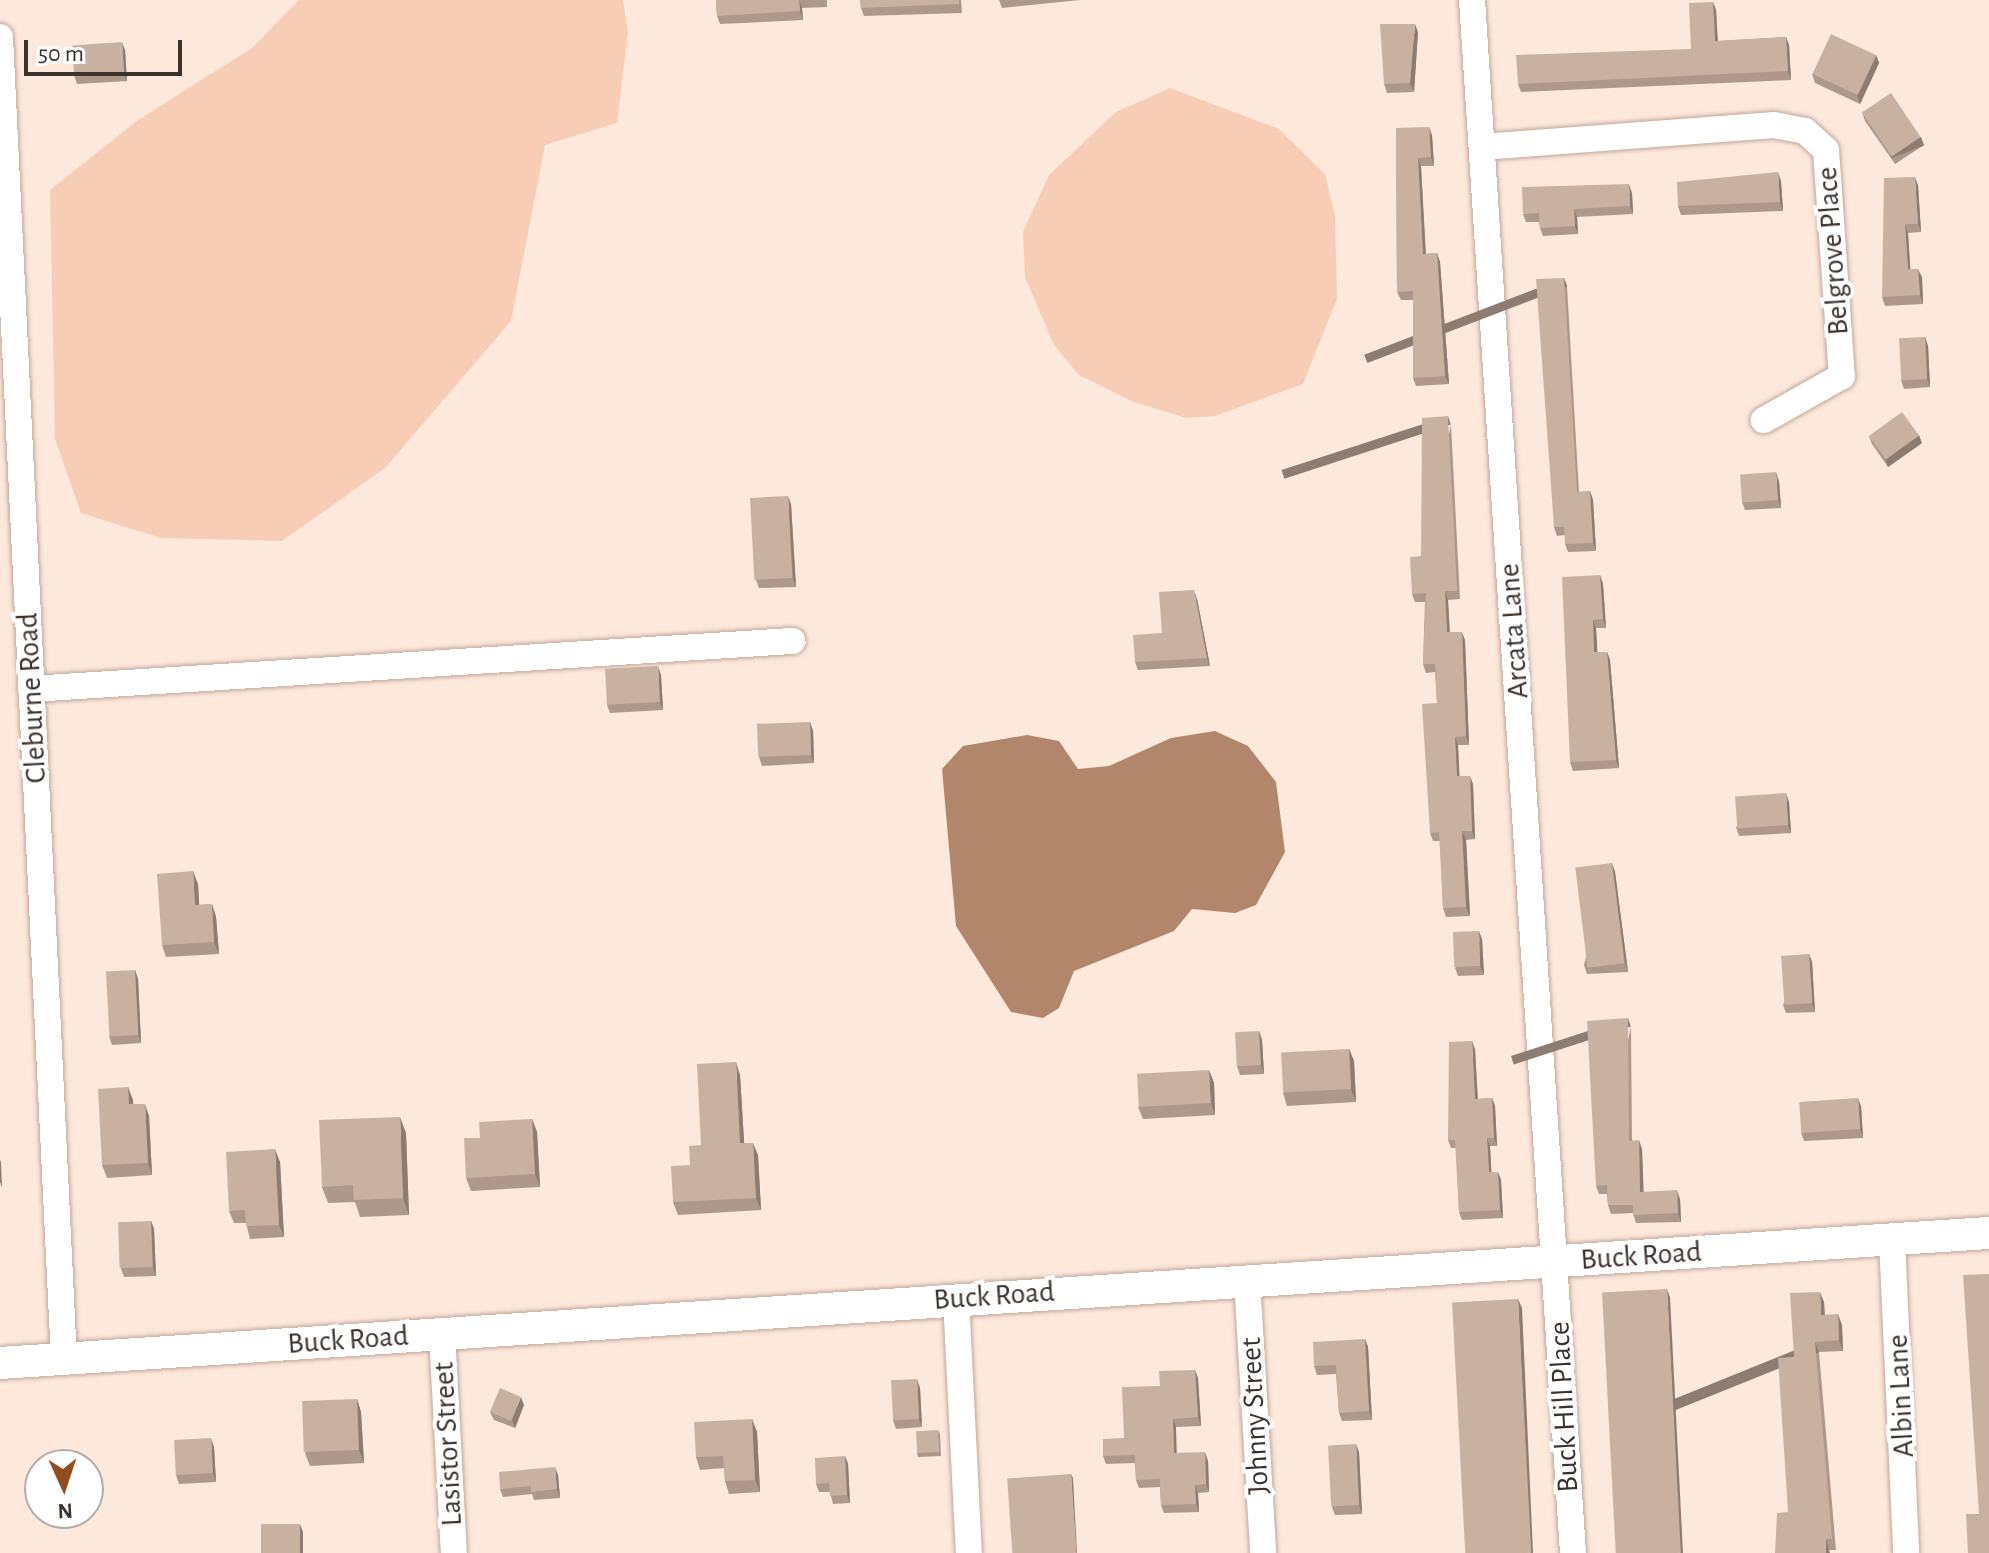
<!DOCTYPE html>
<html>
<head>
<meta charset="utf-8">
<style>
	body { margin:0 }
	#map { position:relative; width:1989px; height:1553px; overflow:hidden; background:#fde8dc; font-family:"Alegreya Sans",sans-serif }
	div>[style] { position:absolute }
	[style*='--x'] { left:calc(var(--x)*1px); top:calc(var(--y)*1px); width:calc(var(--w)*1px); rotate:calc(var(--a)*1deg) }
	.green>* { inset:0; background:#f7ceb5 }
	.water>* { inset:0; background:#b2866b }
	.roads { filter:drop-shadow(0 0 2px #c0a799) drop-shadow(0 0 2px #c0a799) }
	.minor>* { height:26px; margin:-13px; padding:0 13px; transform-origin:13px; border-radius:13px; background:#fff }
	.tertiary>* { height:32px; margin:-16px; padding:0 16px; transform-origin:16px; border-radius:16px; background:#fff }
	.wall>* { inset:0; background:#ad988b }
	.shaded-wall>* { inset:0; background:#8d7c71; transform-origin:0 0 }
	.building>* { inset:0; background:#c9b1a2; transform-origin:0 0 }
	span { translate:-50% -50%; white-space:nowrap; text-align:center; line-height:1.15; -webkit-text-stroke:8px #fff; paint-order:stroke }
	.street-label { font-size:30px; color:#3c322c }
	.north { position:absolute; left:24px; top:1449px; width:80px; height:80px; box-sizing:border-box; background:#fff; border:2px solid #b1adab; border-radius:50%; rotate:177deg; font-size:22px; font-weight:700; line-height:32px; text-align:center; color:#3c322c }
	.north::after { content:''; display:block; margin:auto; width:28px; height:36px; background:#904e1d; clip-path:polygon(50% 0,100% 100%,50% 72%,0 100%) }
	.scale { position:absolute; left:24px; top:40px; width:158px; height:36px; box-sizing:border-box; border:4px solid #3c322c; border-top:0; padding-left:10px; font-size:24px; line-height:28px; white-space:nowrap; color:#3c322c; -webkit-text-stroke:6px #fff; paint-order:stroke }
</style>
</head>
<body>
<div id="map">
	<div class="green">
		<div style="clip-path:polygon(299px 0,623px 0,628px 32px,617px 123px,545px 145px,511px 321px,385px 468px,282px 541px,161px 538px,81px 513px,55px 439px,50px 190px,138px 120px,252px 48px)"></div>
		<div style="clip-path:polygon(1170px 88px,1279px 129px,1325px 174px,1335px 216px,1337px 299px,1303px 384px,1215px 416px,1186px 418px,1131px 401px,1079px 375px,1054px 345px,1025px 277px,1023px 232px,1049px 175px,1116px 112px)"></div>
	</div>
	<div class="water">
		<div style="clip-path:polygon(1215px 731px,1248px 746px,1276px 782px,1285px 852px,1256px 905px,1235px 913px,1192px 909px,1174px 931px,1074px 971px,1059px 1008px,1043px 1018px,1011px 1012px,956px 926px,942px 769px,963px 746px,1027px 735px,1059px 741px,1078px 769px,1109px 766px,1171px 738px)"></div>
	</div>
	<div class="roads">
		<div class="minor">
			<div style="--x:1472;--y:0;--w:1556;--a:86.28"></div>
			<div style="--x:0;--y:37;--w:1323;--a:87.23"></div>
			<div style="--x:1482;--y:147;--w:293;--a:-4.3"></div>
			<div style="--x:1774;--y:125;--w:32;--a:11"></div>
			<div style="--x:1805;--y:131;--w:28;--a:42"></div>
			<div style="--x:1826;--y:150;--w:227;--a:86"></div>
			<div style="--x:1842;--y:376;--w:90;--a:150.6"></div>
			<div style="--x:31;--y:689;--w:763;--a:-3.61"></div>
			<div style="--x:1892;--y:1240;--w:313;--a:87.4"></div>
			<div style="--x:1247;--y:1280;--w:273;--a:86.6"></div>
			<div style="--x:956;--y:1299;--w:254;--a:87.1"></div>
			<div style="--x:442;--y:1334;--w:219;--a:86.9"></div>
		</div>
		<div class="tertiary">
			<div style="--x:0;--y:1363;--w:1993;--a:-3.74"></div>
		</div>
	</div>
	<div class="wall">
		<div style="clip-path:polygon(716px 0,827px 0,827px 7px,802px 8px,803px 20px,720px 24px,717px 16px)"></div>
		<div style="clip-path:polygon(860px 0,961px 0,962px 13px,864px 16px,861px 8px)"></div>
		<div style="clip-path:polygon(999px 0,1080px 0,1002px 8px)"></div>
		<div style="clip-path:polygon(1713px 2px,1716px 10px,1718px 41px,1786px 37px,1789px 45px,1791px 80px,1521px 92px,1518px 84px,1691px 49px)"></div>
		<div style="clip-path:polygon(1418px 32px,1414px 92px,1387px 93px,1384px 84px)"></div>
		<div style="clip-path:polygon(125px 50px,127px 81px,77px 84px,74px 75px)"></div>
		<div style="clip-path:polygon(1876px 55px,1879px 63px,1860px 104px,1815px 83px,1812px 74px)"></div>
		<div style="clip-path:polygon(1862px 112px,1924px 145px,1895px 164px,1865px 121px)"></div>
		<div style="clip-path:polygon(1396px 128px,1432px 135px,1434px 166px,1421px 166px,1426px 254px,1437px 253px,1440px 262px,1449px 384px,1416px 386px,1413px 378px,1413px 300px,1401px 300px,1397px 292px)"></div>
		<div style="clip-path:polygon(1781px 181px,1783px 211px,1681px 215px,1678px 206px)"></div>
		<div style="clip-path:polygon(1918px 185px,1921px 232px,1908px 233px,1910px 269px,1922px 277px,1923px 304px,1885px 306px,1882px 297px)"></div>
		<div style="clip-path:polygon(1632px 193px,1633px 214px,1577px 217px,1578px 234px,1543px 236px,1540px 228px,1539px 222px,1526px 222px,1523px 214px)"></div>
		<div style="clip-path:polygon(1564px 278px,1567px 286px,1579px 492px,1590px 491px,1593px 500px,1596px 551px,1568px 552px,1565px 544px,1565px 535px,1557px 536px,1554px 527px)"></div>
		<div style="clip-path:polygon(1925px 337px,1928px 346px,1930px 387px,1904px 389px,1901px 380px)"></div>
		<div style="clip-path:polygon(1451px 425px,1460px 599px,1448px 600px,1450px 632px,1465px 640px,1469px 745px,1458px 745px,1459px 776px,1473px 784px,1475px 839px,1466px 840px,1470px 916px,1446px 917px,1443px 908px,1440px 841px,1433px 841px,1430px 833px,1437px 703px,1435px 672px,1426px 673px,1423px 664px,1425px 602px,1415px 602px,1412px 594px)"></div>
		<div style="clip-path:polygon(1869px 436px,1922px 443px,1888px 467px,1872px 444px)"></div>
		<div style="clip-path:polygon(1779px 481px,1781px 508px,1745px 510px,1742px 502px)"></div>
		<div style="clip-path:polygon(791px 504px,796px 587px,759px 588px,756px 580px)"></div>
		<div style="clip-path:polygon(1600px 575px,1603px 584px,1606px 628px,1596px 628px,1597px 652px,1607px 652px,1610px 660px,1619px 768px,1573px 771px,1570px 762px)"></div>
		<div style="clip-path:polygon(1197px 599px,1210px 666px,1138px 670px,1135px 662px)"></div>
		<div style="clip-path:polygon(661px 675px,663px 710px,610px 713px,607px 705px)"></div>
		<div style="clip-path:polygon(810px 722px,813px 731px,814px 763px,762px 766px,759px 757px)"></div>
		<div style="clip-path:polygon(1789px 802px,1791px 833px,1739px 836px,1736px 827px)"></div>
		<div style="clip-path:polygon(1612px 863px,1615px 872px,1628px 972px,1587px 974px,1584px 965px)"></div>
		<div style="clip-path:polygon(198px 884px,199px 905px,212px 904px,216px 917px,219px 954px,166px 957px,162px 945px)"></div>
		<div style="clip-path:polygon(1482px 939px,1484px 975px,1458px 976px,1455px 968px)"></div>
		<div style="clip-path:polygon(1809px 954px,1812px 962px,1815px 1012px,1786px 1013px,1783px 1005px)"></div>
		<div style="clip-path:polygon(135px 970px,138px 979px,141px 1043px,112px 1045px,109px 1036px)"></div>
		<div style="clip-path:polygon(1631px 1027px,1632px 1140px,1642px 1149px,1643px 1192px,1680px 1199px,1681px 1222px,1636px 1223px,1633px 1213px,1611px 1214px,1608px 1205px,1607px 1194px,1599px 1194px,1596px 1186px)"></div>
		<div style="clip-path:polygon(1259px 1031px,1262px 1040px,1264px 1074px,1240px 1075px,1237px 1066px)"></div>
		<div style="clip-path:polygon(1349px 1049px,1354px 1061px,1356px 1102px,1287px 1106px,1283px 1093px)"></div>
		<div style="clip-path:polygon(1475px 1049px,1478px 1099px,1492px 1098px,1495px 1106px,1497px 1146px,1490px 1146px,1491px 1172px,1498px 1172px,1501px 1180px,1503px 1218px,1462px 1220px,1459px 1212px,1456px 1148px,1451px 1148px,1448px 1140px)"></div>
		<div style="clip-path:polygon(1209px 1070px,1214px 1083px,1215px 1115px,1143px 1119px,1138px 1107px)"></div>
		<div style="clip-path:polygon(740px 1075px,744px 1143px,758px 1155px,761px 1210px,678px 1215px,673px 1202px,690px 1165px)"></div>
		<div style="clip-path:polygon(128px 1087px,133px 1104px,149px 1116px,152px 1175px,107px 1178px,102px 1165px)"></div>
		<div style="clip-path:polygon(1861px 1106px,1863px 1138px,1804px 1141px,1801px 1132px)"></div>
		<div style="clip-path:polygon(532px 1119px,537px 1132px,540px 1187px,471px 1191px,466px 1178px,480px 1138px)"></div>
		<div style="clip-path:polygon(406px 1133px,409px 1215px,360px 1217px,355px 1202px,328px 1203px,322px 1187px)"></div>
		<div style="clip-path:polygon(280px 1162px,284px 1237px,250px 1239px,246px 1223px,234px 1223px,229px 1211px)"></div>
		<div style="clip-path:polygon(151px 1221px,154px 1229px,156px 1276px,124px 1277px,121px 1269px)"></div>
		<div style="clip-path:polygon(1824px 1302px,1825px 1315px,1842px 1325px,1843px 1351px,1819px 1352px,1836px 1550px,1829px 1550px,1788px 1512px,1794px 1357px)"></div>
		<div style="clip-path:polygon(1365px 1339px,1368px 1347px,1372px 1420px,1342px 1421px,1339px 1413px,1336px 1374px,1317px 1375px,1314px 1366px)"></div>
		<div style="clip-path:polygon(1195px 1370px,1198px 1378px,1201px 1426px,1176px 1427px,1176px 1453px,1208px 1461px,1209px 1492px,1198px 1493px,1199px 1512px,1164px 1513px,1161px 1505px,1160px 1487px,1139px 1488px,1136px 1480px,1135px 1463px,1106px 1464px,1103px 1456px,1124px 1438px,1160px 1386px)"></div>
		<div style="clip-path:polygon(920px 1388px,922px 1427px,896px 1429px,893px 1420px)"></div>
		<div style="clip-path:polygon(357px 1399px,361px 1412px,364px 1463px,310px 1466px,305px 1453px)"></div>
		<div style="clip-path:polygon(524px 1405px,515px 1428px,494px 1420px,490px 1412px)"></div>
		<div style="clip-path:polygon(752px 1419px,757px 1432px,760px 1492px,729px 1494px,725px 1481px,724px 1468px,700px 1470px,696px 1457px)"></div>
		<div style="clip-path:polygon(938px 1430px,940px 1434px,941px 1456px,918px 1457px,917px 1453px)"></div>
		<div style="clip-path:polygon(214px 1447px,216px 1482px,179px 1484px,176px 1475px)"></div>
		<div style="clip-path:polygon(1359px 1452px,1362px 1514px,1335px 1515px,1332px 1507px)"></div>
		<div style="clip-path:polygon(845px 1456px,848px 1464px,850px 1503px,833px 1504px,830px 1492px,819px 1492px,816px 1484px)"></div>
		<div style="clip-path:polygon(558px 1475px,560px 1498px,534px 1500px,532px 1494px,503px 1497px,500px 1489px)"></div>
	</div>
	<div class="shaded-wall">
		<div style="clip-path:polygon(799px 0,802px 8px,803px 20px,800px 11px)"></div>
		<div style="clip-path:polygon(1713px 2px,1716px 10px,1718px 49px,1715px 41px)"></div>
		<div style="clip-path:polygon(1415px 24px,1418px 32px,1414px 92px,1410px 83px)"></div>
		<div style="clip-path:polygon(1786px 37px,1789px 45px,1791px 80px,1788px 71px)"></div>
		<div style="clip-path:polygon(122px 42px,125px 50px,127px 81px,124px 73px)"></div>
		<div style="clip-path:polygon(1876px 55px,1879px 63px,1860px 104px,1857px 95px)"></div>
		<div style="clip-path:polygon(1429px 127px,1432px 135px,1434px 166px,1431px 157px)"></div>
		<div style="left:1921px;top:137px;width:9px;height:35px;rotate:69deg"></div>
		<div style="clip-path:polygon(1418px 158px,1421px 166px,1426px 262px,1423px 254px)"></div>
		<div style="clip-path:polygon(1778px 172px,1781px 181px,1783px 211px,1780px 202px)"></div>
		<div style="clip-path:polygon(1915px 177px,1918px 185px,1921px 232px,1918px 224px)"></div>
		<div style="clip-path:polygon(1629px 184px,1632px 193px,1633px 214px,1630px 206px)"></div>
		<div style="clip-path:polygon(1574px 209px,1577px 217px,1578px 234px,1575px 226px)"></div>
		<div style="clip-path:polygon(1905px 224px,1908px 233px,1911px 278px,1908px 269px)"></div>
		<div style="clip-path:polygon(1437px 253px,1440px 262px,1449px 384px,1445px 376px)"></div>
		<div style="clip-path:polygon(1918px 269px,1922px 277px,1923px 304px,1920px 295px)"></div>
		<div style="left:1564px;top:278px;width:9px;height:214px;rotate:69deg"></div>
		<div style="clip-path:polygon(1925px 337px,1928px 346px,1930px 387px,1927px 379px)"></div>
		<div style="left:1448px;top:416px;width:9px;height:175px;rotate:72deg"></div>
		<div style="clip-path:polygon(1919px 435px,1922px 443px,1888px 467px,1885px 458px)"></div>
		<div style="clip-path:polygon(1776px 472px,1779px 481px,1781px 508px,1778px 500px)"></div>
		<div style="clip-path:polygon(1590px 491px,1593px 500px,1596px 551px,1593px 543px)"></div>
		<div style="clip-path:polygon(788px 496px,791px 504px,796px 587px,793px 578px)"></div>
		<div style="clip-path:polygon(1600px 575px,1603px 584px,1606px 628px,1603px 619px)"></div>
		<div style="clip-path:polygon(1194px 590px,1197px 599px,1210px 666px,1207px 658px)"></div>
		<div style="clip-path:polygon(1445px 591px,1448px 600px,1450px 641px,1447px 632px)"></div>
		<div style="clip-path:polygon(1593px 620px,1596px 628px,1598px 661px,1594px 652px)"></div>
		<div style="clip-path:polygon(1462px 632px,1465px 640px,1469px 745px,1466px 736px)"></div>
		<div style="clip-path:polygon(1607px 652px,1610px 660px,1619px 768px,1616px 760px)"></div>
		<div style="clip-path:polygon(658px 666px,661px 675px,663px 710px,660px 702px)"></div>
		<div style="clip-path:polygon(810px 722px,813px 731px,814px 763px,811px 755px)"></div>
		<div style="clip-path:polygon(1455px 737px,1458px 745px,1460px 785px,1457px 776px)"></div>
		<div style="clip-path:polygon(1470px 776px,1473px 784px,1475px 839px,1472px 831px)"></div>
		<div style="clip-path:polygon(1786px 793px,1789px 802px,1791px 833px,1788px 825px)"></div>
		<div style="clip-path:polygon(1462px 831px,1466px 840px,1470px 916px,1466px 907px)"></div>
		<div style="clip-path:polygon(1612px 863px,1615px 872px,1628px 972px,1625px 963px)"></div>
		<div style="clip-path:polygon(193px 871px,198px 884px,200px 918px,195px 905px)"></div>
		<div style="clip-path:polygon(212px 904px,216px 917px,219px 954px,214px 942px)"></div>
		<div style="clip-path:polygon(1479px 931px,1482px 939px,1484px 975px,1480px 966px)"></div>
		<div style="clip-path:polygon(1809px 954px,1812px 962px,1815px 1012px,1812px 1003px)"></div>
		<div style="clip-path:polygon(135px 970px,138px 979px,141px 1043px,138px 1035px)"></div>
		<div style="left:1628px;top:1018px;width:9px;height:123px;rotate:72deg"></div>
		<div style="clip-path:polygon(1259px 1031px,1262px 1040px,1264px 1074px,1261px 1065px)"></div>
		<div style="clip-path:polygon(1472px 1041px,1475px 1049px,1478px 1107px,1475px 1099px)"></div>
		<div style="clip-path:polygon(1349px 1049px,1354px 1061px,1356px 1102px,1351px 1089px)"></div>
		<div style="clip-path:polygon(736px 1062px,740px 1075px,745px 1156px,740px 1143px)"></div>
		<div style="clip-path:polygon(1209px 1070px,1214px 1083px,1215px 1115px,1211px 1103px)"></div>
		<div style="clip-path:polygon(128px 1087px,133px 1100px,134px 1117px,129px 1104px)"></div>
		<div style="clip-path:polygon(1492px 1098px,1495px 1106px,1497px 1146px,1494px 1138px)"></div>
		<div style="clip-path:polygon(1858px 1098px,1861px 1106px,1863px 1138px,1860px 1129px)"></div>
		<div style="clip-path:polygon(145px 1104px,149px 1116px,152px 1175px,148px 1163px)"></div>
		<div style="clip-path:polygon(400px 1117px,406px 1133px,409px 1215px,403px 1198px)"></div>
		<div style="clip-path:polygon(532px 1119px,537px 1132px,540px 1187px,535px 1174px)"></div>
		<div style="clip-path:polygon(1487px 1138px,1490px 1146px,1492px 1181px,1489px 1172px)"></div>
		<div style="clip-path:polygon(1639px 1140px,1642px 1149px,1644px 1200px,1640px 1192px)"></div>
		<div style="clip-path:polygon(753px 1143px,758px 1155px,761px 1210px,756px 1198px)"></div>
		<div style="clip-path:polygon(275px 1149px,280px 1162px,284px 1237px,279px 1225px)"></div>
		<div style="clip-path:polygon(0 1160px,1px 1162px,2px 1188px,0 1182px)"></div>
		<div style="clip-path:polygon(1498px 1172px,1501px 1180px,1503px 1218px,1500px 1210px)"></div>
		<div style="clip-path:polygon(1677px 1190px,1680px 1199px,1681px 1222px,1678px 1213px)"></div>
		<div style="clip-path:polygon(151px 1221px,154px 1229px,156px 1276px,153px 1267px)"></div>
		<div style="clip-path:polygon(1667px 1289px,1670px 1297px,1683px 1553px,1680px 1553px)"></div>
		<div style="clip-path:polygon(1820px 1292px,1824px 1302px,1825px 1326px,1821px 1315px)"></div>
		<div style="clip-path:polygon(1518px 1299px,1522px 1308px,1533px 1553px,1530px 1553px)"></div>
		<div style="clip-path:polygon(1838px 1314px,1842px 1325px,1843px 1351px,1839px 1340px)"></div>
		<div style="clip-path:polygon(1365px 1339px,1368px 1347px,1372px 1420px,1369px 1411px)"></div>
		<div style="left:1815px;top:1342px;width:11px;height:198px;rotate:68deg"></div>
		<div style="clip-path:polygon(1195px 1370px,1198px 1378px,1201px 1426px,1198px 1417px)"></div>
		<div style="clip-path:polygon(917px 1379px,920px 1388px,922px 1427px,919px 1419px)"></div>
		<div style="clip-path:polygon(521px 1397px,524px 1405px,515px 1428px,512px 1420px)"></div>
		<div style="clip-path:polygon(357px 1399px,361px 1412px,364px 1463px,359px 1450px)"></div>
		<div style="clip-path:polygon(752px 1419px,757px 1432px,760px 1492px,755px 1480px)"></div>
		<div style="clip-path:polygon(1173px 1419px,1176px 1427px,1177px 1462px,1174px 1453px)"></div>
		<div style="clip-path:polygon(211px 1438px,214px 1447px,216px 1482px,213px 1473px)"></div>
		<div style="clip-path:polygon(1356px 1444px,1359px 1452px,1362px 1514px,1359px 1505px)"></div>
		<div style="clip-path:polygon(1205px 1452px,1208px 1461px,1209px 1492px,1206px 1484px)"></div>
		<div style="clip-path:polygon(845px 1456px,848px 1464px,850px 1503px,847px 1495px)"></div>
		<div style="clip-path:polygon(555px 1467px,558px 1475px,560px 1498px,557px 1489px)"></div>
		<div style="clip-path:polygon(1071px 1474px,1073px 1478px,1077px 1553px,1076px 1553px)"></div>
		<div style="clip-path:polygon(1195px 1485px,1198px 1493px,1199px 1512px,1196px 1504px)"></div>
		<div style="clip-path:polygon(300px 1524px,303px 1532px,303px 1553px,300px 1553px)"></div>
		<div style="clip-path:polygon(1826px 1539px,1829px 1550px,1830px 1553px,1826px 1553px)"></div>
	</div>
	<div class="building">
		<div style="clip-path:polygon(716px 0,799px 0,800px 11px,717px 16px)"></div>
		<div style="clip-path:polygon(860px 0,959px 0,959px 4px,861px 8px)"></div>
		<div style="clip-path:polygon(1713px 2px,1715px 41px,1786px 37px,1788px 71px,1518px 84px,1516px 55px,1691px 49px,1689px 3px)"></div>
		<div style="clip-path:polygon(1380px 24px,1415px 24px,1410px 83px,1384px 84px)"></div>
		<div style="left:1831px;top:34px;width:50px;height:44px;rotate:25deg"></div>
		<div style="left:122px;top:42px;width:31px;height:50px;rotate:86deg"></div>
		<div style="left:1891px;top:93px;width:53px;height:35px;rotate:56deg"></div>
		<div style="clip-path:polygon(1429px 127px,1431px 157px,1418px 158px,1423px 254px,1437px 253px,1445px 376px,1413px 378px,1413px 291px,1397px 292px,1396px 128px)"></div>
		<div style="clip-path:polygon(1778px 172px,1780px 202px,1678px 206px,1677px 182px)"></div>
		<div style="clip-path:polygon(1915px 177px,1918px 224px,1905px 224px,1908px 269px,1918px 269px,1920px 295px,1882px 297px,1884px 178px)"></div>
		<div style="clip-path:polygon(1629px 184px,1630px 206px,1574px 209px,1575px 226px,1540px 228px,1539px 213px,1523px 214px,1522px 187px)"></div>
		<div style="clip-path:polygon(1564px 278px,1577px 492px,1590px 491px,1593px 543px,1565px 544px,1564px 527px,1554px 527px,1536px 279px)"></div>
		<div style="left:1925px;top:337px;width:42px;height:26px;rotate:87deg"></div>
		<div style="left:1902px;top:412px;width:29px;height:41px;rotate:54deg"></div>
		<div style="clip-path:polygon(1448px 416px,1457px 591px,1445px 591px,1447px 632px,1462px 632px,1466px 736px,1455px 737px,1457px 776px,1470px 776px,1472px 831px,1462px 831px,1466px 907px,1443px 908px,1439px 832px,1430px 833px,1422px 704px,1437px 703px,1435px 664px,1423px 664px,1426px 593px,1412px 594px,1410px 557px,1421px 556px,1422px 418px)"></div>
		<div style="left:1776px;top:472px;width:28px;height:36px;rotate:86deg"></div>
		<div style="left:788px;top:496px;width:82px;height:38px;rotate:87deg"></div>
		<div style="clip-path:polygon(1600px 575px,1603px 619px,1593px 620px,1594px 652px,1607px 652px,1616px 760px,1570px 762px,1562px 577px)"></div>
		<div style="clip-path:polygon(1194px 590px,1207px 658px,1135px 662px,1133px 635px,1162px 633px,1159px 592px)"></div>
		<div style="left:658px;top:666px;width:36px;height:53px;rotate:87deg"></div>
		<div style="left:810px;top:722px;width:33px;height:53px;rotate:88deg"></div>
		<div style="left:1786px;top:793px;width:32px;height:51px;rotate:86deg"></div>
		<div style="left:1612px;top:863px;width:101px;height:37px;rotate:83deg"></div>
		<div style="clip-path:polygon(193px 871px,195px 905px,212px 904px,214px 942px,162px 945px,157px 874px)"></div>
		<div style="left:1479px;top:931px;width:35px;height:26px;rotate:88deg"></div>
		<div style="left:1809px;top:954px;width:49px;height:28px;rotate:86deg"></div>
		<div style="left:135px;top:970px;width:65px;height:29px;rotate:87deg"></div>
		<div style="clip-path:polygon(1628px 1018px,1629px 1141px,1639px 1140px,1640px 1192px,1677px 1190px,1678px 1213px,1633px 1215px,1633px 1205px,1608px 1205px,1607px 1185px,1596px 1186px,1587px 1021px)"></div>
		<div style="left:1259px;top:1031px;width:34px;height:24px;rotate:87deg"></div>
		<div style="clip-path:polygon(1472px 1041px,1475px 1099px,1492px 1098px,1494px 1138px,1487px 1138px,1489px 1172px,1498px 1172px,1500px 1210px,1459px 1212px,1455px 1140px,1448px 1140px,1449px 1042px)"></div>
		<div style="left:1349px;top:1049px;width:40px;height:68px;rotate:87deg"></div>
		<div style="clip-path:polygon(736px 1062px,740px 1143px,753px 1143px,756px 1198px,673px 1202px,671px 1166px,690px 1165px,689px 1146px,701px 1145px,697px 1064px)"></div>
		<div style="left:1209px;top:1070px;width:33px;height:72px;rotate:87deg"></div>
		<div style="clip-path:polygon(128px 1087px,129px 1104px,145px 1104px,148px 1163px,102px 1165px,98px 1089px)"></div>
		<div style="left:1858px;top:1098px;width:31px;height:59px;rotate:86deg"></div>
		<div style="clip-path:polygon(400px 1117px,403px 1198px,354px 1200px,353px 1185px,322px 1187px,319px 1120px)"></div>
		<div style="clip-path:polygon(532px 1119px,535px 1174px,466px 1178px,464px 1138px,480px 1138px,479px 1122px)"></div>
		<div style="clip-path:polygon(275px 1149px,279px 1225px,246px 1226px,245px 1210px,229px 1211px,226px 1152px)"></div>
		<div style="left:151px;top:1221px;width:46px;height:33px;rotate:88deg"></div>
		<div style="clip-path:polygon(1989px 1274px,1989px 1553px,1968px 1553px,1966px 1514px,1979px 1514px,1963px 1275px)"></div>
		<div style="left:1667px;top:1289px;width:264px;height:65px;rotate:87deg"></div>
		<div style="clip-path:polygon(1820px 1292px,1821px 1315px,1838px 1314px,1839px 1340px,1815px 1342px,1832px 1539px,1826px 1539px,1826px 1553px,1775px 1553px,1777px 1513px,1788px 1512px,1778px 1358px,1794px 1357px,1790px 1293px)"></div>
		<div style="left:1518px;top:1299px;width:254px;height:66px;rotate:87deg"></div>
		<div style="clip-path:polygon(1365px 1339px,1369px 1411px,1339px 1413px,1336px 1365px,1314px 1366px,1313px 1342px)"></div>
		<div style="clip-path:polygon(1195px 1370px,1198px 1417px,1173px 1419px,1174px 1453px,1205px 1452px,1206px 1484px,1195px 1485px,1196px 1504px,1161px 1505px,1160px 1479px,1136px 1480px,1135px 1455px,1103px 1456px,1103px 1439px,1124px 1438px,1122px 1387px,1160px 1386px,1159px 1371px)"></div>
		<div style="left:917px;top:1379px;width:40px;height:26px;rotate:87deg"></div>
		<div style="left:500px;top:1388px;width:23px;height:26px;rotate:23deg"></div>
		<div style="left:357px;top:1399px;width:51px;height:55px;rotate:88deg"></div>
		<div style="clip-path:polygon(752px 1419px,755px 1480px,725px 1481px,723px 1456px,696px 1457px,694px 1422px)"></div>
		<div style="left:938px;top:1430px;width:22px;height:22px;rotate:87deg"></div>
		<div style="left:211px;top:1438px;width:35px;height:37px;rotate:87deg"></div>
		<div style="left:1356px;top:1444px;width:61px;height:28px;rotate:87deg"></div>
		<div style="clip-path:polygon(845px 1456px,847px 1495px,830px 1496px,829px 1483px,816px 1484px,815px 1458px)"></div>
		<div style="clip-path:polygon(555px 1467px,557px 1489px,531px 1492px,531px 1486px,500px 1489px,499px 1472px)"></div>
		<div style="left:1071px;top:1474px;width:79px;height:64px;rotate:86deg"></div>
		<div style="left:300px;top:1524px;width:29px;height:39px;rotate:90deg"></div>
	</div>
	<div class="street-label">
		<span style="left:1833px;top:251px;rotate:-94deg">Belgrove Place</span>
		<span style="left:1514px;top:631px;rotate:-94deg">Arcata Lane</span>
		<span style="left:32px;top:698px;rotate:-93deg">Cleburne Road</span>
		<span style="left:1641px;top:1256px;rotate:-4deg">Buck Road</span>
		<span style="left:994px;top:1296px;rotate:-4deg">Buck Road</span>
		<span style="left:348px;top:1340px;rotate:-4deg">Buck Road</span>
		<span style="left:1901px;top:1396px;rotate:-93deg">Albin Lane</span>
		<span style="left:1564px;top:1407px;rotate:-93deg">Buck Hill Place</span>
		<span style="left:1255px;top:1416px;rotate:-93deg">Johnny Street</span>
		<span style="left:448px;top:1444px;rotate:-93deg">Lasistor Street</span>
	</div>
	<div class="north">N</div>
	<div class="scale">50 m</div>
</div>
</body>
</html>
